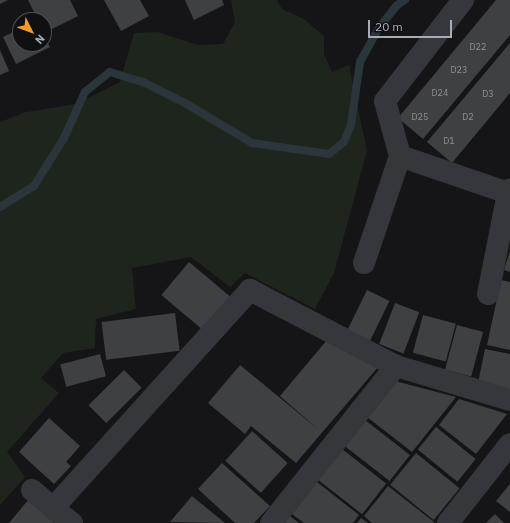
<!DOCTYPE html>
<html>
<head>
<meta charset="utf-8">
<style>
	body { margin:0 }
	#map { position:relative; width:510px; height:523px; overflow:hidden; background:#151517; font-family:"IBM Plex Sans",sans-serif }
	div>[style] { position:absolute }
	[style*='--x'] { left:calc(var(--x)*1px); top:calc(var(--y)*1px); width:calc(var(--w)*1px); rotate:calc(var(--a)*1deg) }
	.green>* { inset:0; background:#1d251d }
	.stream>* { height:8px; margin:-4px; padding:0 4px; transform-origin:4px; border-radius:4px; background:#2a363b }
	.building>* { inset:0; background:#3f4044; transform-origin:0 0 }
	.street>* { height:22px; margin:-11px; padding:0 11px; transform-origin:11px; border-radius:11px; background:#36373c }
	span { translate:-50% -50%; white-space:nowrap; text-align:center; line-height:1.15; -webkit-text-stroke:4px #101012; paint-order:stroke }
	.number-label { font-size:9px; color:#8c929a }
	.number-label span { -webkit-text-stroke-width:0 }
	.north { position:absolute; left:12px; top:12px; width:40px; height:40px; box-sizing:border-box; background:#101012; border:1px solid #4c4f54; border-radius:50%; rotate:132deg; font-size:11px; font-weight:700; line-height:16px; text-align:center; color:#a6adb7 }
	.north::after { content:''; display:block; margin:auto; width:14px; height:18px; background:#f79a2c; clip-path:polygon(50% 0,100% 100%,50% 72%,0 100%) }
	.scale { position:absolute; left:368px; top:20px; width:84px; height:18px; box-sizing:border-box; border:2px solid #a6adb7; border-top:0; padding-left:5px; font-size:12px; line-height:14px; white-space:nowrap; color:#a6adb7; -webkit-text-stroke:3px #101012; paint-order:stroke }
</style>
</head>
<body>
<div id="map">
	<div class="green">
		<div style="clip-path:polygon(231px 0,277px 0,282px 9px,304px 19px,324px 36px,324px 55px,332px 72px,349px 65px,367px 151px,334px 273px,315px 309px,245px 273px,230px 287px,191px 257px,132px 268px,136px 309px,96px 319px,95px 348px,63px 353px,41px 378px,59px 393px,7px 452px,25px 477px,0 505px,0 122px,26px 112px,76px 104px,120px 82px,134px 33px,157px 32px,198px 45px,223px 44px,235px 22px)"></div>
	</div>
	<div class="stream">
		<div style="--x:0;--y:207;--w:40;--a:-32"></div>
		<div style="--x:34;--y:186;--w:57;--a:-58"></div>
		<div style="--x:64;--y:138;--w:51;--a:-65.5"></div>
		<div style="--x:85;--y:92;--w:32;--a:-39"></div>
		<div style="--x:110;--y:72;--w:37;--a:17"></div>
		<div style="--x:145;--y:83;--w:45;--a:26.6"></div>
		<div style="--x:185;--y:103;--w:78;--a:30.8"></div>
		<div style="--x:252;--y:143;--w:78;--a:8.1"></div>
		<div style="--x:329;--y:154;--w:19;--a:-39"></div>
		<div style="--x:344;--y:142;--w:18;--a:-68"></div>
		<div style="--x:351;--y:125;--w:64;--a:-81.9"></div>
		<div style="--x:360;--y:62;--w:39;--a:-61"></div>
		<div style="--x:379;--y:28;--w:28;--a:-52"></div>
		<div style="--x:396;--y:6;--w:11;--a:-34"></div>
	</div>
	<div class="building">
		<div style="clip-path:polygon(0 0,8px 0,0 4px)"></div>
		<div style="clip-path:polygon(28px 0,70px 0,78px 16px,44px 33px,44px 20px,38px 20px)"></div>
		<div style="clip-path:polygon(104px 0,140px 0,149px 16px,121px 31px)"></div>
		<div style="clip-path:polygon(185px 0,222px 0,224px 5px,194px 20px)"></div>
		<div style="clip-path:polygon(496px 0,510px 0,510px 35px,423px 139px,398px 118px)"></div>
		<div style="clip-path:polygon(20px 29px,20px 44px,44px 44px,44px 36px,50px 47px,16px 64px,3px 37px)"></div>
		<div style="clip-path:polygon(510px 43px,510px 93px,452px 163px,427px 142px)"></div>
		<div style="clip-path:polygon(0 50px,9px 71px,0 75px)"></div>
		<div style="clip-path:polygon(510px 251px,510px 272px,504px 270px)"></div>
		<div style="left:189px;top:262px;width:54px;height:43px;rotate:40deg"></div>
		<div style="clip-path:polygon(501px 280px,510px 282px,510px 350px,487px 345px)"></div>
		<div style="left:367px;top:290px;width:25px;height:44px;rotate:26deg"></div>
		<div style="left:395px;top:303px;width:26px;height:44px;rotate:21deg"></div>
		<div style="left:175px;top:313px;width:38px;height:74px;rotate:83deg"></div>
		<div style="left:423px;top:315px;width:34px;height:39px;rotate:15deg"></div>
		<div style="left:457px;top:325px;width:27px;height:46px;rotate:15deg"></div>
		<div style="clip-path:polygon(327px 340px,379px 366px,296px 463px,251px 426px,245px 434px,208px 403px,240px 365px,319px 430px,280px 396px)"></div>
		<div style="clip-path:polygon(485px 349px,510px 354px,510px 390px,478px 383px)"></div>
		<div style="left:100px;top:354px;width:23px;height:41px;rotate:75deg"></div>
		<div style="left:124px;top:370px;width:25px;height:50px;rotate:45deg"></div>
		<div style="clip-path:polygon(395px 381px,456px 397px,412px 452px,367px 417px)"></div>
		<div style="clip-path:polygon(459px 399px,507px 414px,476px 454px,439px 425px)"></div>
		<div style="clip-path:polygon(49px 418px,80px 446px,66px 462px,71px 466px,54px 484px,19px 452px)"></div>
		<div style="left:365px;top:420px;width:57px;height:33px;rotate:38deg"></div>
		<div style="left:436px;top:427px;width:51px;height:29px;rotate:39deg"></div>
		<div style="left:252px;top:431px;width:48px;height:40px;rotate:42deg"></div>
		<div style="left:342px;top:449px;width:56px;height:39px;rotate:38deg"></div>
		<div style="left:416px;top:453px;width:56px;height:41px;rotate:39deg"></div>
		<div style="clip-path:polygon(222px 463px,270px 506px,254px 523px,235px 523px,198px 489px)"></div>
		<div style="clip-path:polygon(317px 482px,359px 515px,353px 523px,304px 523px,292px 514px)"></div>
		<div style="clip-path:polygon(510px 484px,510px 512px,496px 501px)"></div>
		<div style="clip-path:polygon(388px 486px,434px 522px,433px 523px,372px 523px,364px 516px)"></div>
		<div style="clip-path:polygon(192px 496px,225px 523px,170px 522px)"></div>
		<div style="clip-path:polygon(29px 499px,56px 520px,53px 523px,9px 523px)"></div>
		<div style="clip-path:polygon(495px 514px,504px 523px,486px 523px)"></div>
		<div style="clip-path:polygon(290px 516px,299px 523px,285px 523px)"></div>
		<div style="clip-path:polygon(361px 518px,368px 523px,357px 523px)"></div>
	</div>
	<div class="street">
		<div style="--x:400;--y:156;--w:57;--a:-105.3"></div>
		<div style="--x:385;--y:101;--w:128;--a:-52.3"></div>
		<div style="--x:364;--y:263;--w:113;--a:-71.4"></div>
		<div style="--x:400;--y:156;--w:114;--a:18.9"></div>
		<div style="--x:508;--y:193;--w:4;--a:-63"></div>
		<div style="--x:488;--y:294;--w:103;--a:-78.8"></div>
		<div style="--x:508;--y:193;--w:2;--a:27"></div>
		<div style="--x:32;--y:490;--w:28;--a:41"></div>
		<div style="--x:72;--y:523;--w:24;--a:-142"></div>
		<div style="--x:53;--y:508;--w:294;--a:-47.9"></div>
		<div style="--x:250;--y:290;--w:165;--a:27.5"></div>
		<div style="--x:396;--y:366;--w:119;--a:16.6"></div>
		<div style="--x:271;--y:523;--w:201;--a:-51.5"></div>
		<div style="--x:448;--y:523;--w:100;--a:-51.9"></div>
	</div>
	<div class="number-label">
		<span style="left:478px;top:47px">D22</span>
		<span style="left:459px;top:70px">D23</span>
		<span style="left:440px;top:93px">D24</span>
		<span style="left:488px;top:94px">D3</span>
		<span style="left:420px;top:117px">D25</span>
		<span style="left:468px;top:117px">D2</span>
		<span style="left:449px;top:141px">D1</span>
	</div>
	<div class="north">N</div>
	<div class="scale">20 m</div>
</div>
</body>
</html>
